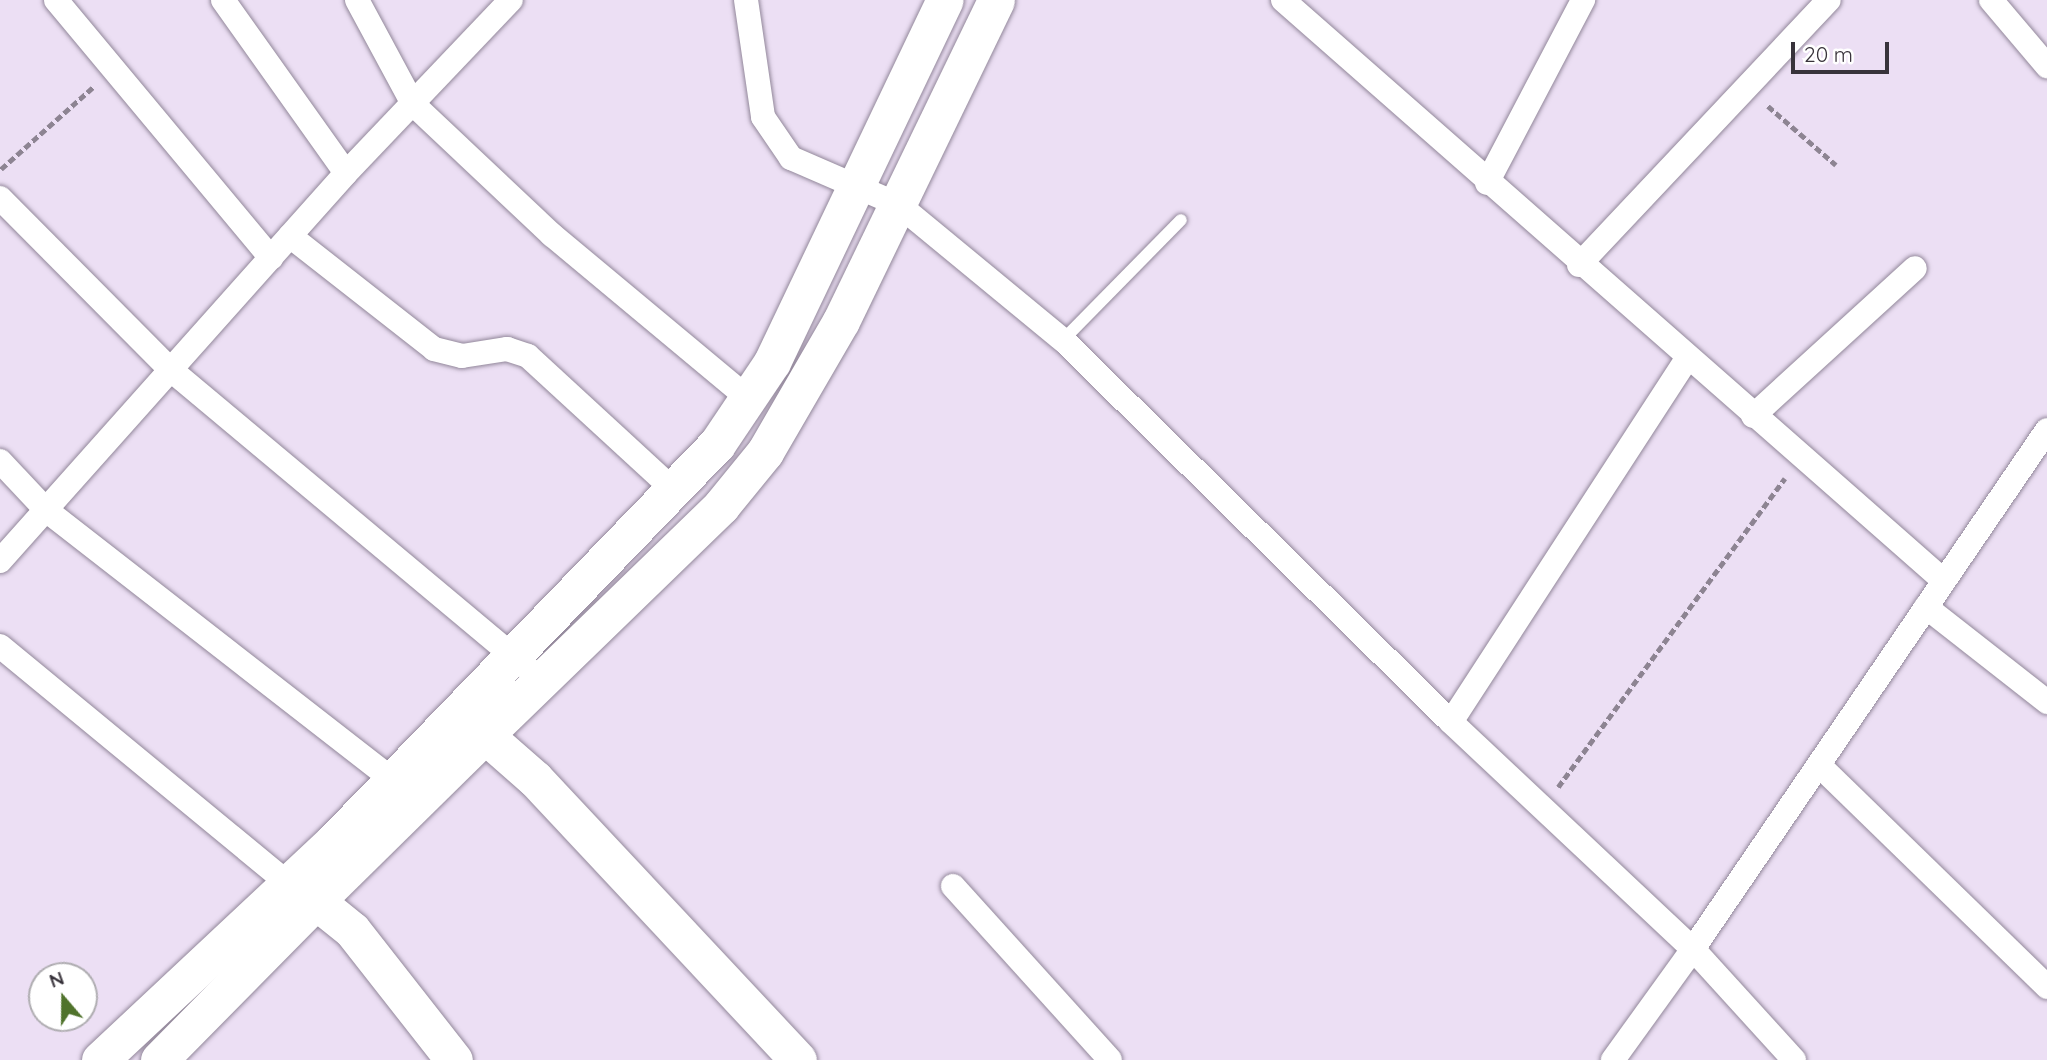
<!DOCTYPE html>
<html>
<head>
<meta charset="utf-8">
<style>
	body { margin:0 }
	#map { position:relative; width:2047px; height:1060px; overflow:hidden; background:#ecdff4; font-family:Quicksand,sans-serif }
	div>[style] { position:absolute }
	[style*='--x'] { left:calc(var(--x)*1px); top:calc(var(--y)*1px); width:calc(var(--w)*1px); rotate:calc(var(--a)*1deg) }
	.path>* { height:4.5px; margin-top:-2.25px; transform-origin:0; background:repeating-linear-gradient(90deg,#8d8492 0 7px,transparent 0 10.5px) }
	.roads { filter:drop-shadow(0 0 2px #92879a) drop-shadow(0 0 2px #92879a) }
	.lane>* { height:12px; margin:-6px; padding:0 6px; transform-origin:6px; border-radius:6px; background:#fff }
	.street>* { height:24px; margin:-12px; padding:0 12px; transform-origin:12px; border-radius:12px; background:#fff }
	.secondary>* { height:37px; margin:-18.5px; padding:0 18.5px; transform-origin:18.5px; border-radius:18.5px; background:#fff }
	span { translate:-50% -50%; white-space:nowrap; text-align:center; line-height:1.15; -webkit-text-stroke:5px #fff; paint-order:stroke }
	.north { position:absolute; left:28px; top:962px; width:70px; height:70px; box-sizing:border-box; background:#fff; border:2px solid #afadb1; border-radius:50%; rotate:340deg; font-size:19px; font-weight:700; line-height:28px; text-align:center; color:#38333b }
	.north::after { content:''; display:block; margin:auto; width:24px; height:32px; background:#50732c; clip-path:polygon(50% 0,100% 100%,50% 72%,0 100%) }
	.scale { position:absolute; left:1791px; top:42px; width:98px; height:32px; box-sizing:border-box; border:4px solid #38333b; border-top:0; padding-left:9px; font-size:21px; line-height:24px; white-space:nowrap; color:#38333b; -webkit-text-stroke:5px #fff; paint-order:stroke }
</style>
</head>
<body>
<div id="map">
	<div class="path">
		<div style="--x:1768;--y:106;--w:90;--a:40.9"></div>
		<div style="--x:1;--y:169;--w:125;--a:-41.7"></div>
		<div style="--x:1558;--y:787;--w:383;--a:-53.7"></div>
	</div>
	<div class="roads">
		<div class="lane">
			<div style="--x:1063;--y:340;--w:168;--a:-45.5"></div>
		</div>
		<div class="street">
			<div style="--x:56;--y:0;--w:336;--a:50.2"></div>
			<div style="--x:223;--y:0;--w:212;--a:54.6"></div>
			<div style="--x:357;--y:0;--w:118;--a:61.7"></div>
			<div style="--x:413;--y:104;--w:191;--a:43.3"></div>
			<div style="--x:552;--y:235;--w:256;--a:39.8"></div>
			<div style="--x:746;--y:0;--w:118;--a:81.7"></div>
			<div style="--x:763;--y:117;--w:50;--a:55.7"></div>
			<div style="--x:791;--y:158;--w:118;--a:23.5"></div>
			<div style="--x:899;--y:205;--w:212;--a:39.5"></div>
			<div style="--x:1063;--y:340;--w:544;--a:44.55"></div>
			<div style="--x:1451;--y:722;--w:332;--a:43.2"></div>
			<div style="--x:1693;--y:949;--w:137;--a:125.8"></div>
			<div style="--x:1283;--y:0;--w:880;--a:41.31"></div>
			<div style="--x:1991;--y:0;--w:87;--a:49.7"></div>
			<div style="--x:1487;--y:183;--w:207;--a:-62.3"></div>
			<div style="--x:0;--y:198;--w:243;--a:45.2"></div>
			<div style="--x:171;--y:370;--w:480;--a:39.9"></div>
			<div style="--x:290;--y:236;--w:183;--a:38.1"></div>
			<div style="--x:434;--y:349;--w:29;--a:14"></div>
			<div style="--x:462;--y:356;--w:46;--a:-8.8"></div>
			<div style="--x:507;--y:349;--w:22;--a:18"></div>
			<div style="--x:528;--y:356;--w:200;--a:42.6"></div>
			<div style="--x:1579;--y:265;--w:364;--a:-46.7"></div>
			<div style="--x:1753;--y:416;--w:219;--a:-42.4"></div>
			<div style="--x:0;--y:461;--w:67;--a:46.8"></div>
			<div style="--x:46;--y:510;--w:440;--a:37.9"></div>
			<div style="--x:0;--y:561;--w:520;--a:-48.27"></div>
			<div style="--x:346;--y:173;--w:239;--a:-46.4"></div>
			<div style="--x:1926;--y:607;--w:154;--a:38.1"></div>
			<div style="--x:0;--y:646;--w:373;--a:39.5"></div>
			<div style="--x:1451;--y:722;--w:435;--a:-57"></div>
			<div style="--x:1820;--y:766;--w:317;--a:44.2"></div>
			<div style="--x:953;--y:886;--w:234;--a:47.9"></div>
			<div style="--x:1794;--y:1060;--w:150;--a:-132.3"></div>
			<div style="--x:1693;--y:949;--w:628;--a:-55.7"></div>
		</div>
		<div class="secondary">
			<div style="--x:316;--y:901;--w:237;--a:-44.5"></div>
			<div style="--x:100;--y:1060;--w:320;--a:-43.1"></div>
			<div style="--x:334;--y:841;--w:552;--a:-46.03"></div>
			<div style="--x:717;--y:444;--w:99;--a:-56.1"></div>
			<div style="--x:772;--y:362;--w:401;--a:-64.5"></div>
			<div style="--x:159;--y:1060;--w:223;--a:-45.4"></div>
			<div style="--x:316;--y:901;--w:46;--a:38.9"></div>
			<div style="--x:352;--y:930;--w:165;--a:51.9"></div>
			<div style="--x:798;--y:1060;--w:385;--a:-133.1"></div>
			<div style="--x:535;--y:779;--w:67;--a:-138.7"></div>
			<div style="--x:485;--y:735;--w:329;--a:-44.1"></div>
			<div style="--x:721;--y:506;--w:70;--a:-50.8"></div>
			<div style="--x:765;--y:452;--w:151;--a:-59.9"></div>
			<div style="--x:841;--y:321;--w:356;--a:-64.2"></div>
		</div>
	</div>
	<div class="north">N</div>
	<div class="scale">20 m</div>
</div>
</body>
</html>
